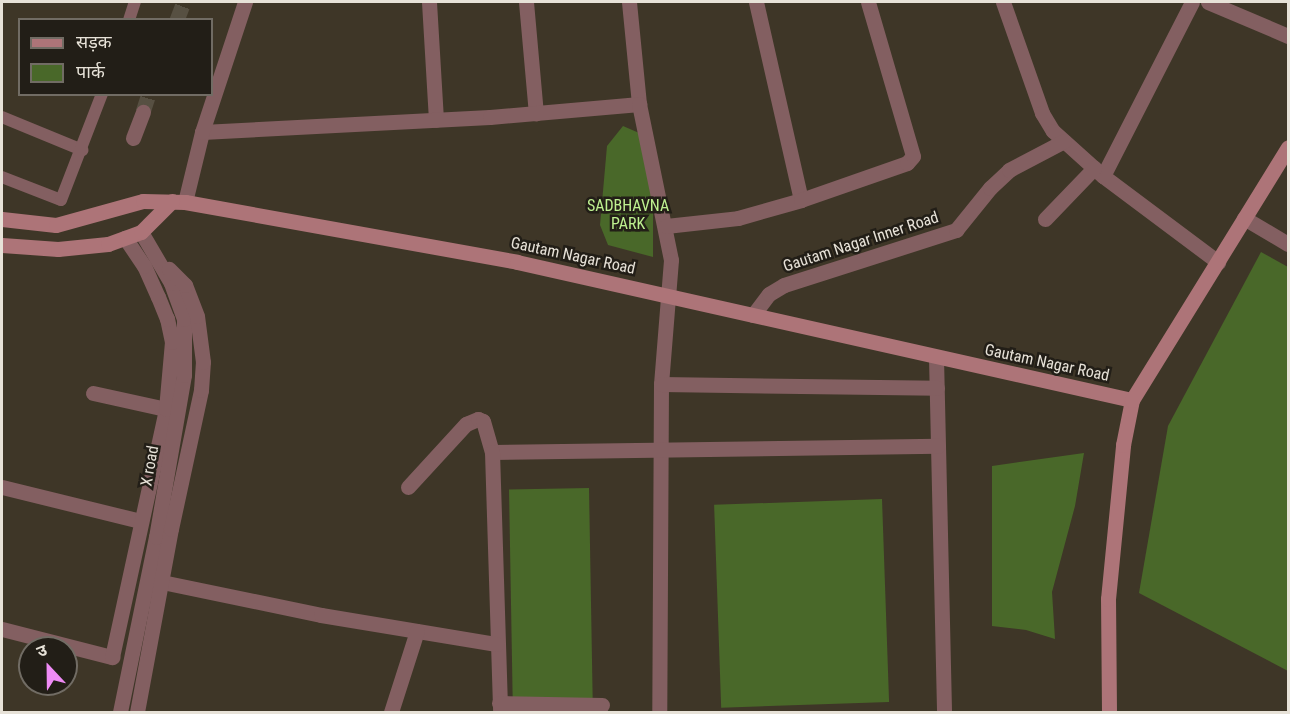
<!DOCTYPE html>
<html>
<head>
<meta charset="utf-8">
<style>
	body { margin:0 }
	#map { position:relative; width:1290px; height:714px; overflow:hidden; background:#3e3627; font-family:"Roboto Condensed","Noto Sans Devanagari",sans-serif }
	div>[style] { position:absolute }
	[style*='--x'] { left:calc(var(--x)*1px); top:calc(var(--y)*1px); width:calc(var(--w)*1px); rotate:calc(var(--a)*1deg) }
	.green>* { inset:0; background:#496829; transform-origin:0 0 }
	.street-tunnel>* { height:15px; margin-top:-7.5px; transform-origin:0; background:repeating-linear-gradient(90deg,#575042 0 15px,transparent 0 23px) }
	.lane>* { height:12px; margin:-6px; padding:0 6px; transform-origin:6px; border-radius:6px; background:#835f61 }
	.street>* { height:15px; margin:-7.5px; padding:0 7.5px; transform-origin:7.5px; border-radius:7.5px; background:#835f61 }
	.secondary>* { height:15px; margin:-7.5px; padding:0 7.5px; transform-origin:7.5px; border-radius:7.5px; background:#ad7478 }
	span { translate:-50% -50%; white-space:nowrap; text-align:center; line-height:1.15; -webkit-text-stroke:5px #221e17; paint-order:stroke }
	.park-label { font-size:16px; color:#bef190 }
	.street-label { font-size:16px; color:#e7e2d8 }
	.frame { position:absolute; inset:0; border:3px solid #e7e2d8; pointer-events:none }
	.legend { position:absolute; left:18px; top:18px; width:195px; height:78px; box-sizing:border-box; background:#221e17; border:2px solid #716c64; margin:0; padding:8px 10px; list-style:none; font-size:18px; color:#e7e2d8 }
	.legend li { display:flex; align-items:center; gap:12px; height:30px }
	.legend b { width:30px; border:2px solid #716c64 }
	.north { position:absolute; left:18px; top:636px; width:60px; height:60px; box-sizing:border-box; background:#221e17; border:2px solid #716c64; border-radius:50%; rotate:338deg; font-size:16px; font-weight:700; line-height:24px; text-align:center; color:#e7e2d8 }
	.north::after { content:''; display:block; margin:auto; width:21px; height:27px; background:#ef8bf6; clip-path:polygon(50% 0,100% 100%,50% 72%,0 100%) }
</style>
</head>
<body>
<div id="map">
	<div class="green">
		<div style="clip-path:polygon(623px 126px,653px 139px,653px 257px,608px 245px,600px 225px,607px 146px)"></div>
		<div style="clip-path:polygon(1261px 252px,1288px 267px,1288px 671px,1139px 593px,1168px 426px)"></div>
		<div style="clip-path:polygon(1084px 453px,1075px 506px,1052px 592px,1055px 639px,1026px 630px,992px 626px,992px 466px)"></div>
		<div style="left:589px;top:488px;width:214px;height:80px;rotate:89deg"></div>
		<div style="left:882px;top:499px;width:203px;height:168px;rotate:88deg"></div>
	</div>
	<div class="street-tunnel">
		<div style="--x:177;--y:20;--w:19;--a:-69"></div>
		<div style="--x:143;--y:112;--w:19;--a:-72"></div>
	</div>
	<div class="lane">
		<div style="--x:129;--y:20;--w:19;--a:-72"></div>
		<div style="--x:2;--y:117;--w:87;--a:22.4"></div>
		<div style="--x:2;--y:177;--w:63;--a:21.3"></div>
		<div style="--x:61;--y:200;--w:114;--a:-68.9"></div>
	</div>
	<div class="street">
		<div style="--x:429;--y:2;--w:118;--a:86.6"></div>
		<div style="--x:526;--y:2;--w:112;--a:84.9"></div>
		<div style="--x:629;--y:2;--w:102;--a:84.4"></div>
		<div style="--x:756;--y:2;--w:203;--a:77.2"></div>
		<div style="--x:1003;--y:2;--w:118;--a:70.6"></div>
		<div style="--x:1042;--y:113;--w:21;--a:59"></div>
		<div style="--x:1053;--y:131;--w:67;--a:42"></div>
		<div style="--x:1103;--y:176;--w:144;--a:36.8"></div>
		<div style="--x:1208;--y:2;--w:87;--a:23"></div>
		<div style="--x:202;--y:132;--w:288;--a:-3"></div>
		<div style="--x:490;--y:117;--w:150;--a:-5"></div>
		<div style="--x:639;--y:104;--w:159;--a:78.4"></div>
		<div style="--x:671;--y:260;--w:124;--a:94.6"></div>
		<div style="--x:661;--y:384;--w:328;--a:90.3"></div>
		<div style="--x:133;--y:138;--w:28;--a:-69"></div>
		<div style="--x:1103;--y:176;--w:195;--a:-62.9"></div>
		<div style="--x:185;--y:202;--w:72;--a:-76.3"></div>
		<div style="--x:202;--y:132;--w:137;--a:-71.7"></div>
		<div style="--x:1244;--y:218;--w:51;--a:30.6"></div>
		<div style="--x:1045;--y:219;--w:71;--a:-46.1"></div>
		<div style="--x:666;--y:226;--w:72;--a:-6.3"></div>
		<div style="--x:738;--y:218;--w:66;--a:-15.9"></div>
		<div style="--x:801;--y:200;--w:112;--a:-19.2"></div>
		<div style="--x:907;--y:163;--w:9;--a:-49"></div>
		<div style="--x:913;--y:156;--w:160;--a:-106.3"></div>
		<div style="--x:753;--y:315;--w:26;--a:-53"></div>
		<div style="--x:769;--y:294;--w:17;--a:-31"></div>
		<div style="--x:784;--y:285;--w:181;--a:-17.7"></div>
		<div style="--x:956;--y:230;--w:54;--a:-51"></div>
		<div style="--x:990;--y:188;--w:26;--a:-43"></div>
		<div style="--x:1009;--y:170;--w:62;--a:-27.8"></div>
		<div style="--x:936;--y:357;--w:355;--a:88.7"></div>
		<div style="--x:661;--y:384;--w:276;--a:0.8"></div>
		<div style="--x:93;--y:393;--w:75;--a:12.4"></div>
		<div style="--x:492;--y:452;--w:446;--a:-0.8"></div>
		<div style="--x:2;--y:487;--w:142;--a:13.8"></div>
		<div style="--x:408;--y:487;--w:86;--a:-47.4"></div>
		<div style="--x:466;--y:424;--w:13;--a:-23"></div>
		<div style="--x:478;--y:419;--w:5;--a:22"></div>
		<div style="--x:483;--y:421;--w:32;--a:74"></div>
		<div style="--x:492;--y:452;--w:260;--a:88.2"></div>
		<div style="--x:162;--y:582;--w:162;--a:11.7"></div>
		<div style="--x:321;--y:615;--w:178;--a:9.4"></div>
		<div style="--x:2;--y:629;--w:114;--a:14.3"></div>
		<div style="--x:112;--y:657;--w:254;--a:-77.7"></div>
		<div style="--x:166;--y:409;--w:67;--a:-84.9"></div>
		<div style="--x:172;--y:342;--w:24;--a:-102"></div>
		<div style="--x:167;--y:319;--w:24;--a:-112"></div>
		<div style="--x:158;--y:297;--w:34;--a:-114"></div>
		<div style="--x:144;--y:266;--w:34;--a:-124"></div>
		<div style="--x:499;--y:703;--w:103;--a:1.1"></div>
		<div style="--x:120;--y:712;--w:179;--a:-78.4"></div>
		<div style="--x:156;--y:537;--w:164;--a:-80.2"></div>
		<div style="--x:184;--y:375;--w:56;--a:-90"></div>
		<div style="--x:184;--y:319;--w:38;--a:-110"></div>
		<div style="--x:171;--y:283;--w:59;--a:-120.5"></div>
		<div style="--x:137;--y:712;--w:186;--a:-79.5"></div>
		<div style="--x:171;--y:529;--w:142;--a:-77.8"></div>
		<div style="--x:201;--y:390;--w:28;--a:-86"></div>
		<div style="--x:203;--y:362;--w:46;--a:-97.4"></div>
		<div style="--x:197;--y:316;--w:33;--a:-111"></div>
		<div style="--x:185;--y:285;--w:23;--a:-135"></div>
		<div style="--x:391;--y:712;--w:85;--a:-72.2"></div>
	</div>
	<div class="secondary">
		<div style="--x:2;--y:219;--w:54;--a:6.3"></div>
		<div style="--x:56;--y:225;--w:90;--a:-15.4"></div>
		<div style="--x:143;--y:201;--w:42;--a:1.4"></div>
		<div style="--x:185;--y:202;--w:337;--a:10.2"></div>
		<div style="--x:517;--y:262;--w:630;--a:12.65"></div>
		<div style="--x:2;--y:245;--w:56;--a:4.1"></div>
		<div style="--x:58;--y:249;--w:50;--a:-5.7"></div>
		<div style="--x:108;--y:244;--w:35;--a:-20"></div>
		<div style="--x:141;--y:232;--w:44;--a:-45"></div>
		<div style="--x:1109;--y:712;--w:113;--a:-90.5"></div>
		<div style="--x:1108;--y:599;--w:155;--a:-84.4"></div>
		<div style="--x:1123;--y:445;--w:46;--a:-78.7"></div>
		<div style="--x:1132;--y:400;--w:297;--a:-58.3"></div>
	</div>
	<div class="park-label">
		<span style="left:628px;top:215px">SADBHAVNA<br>PARK</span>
	</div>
	<div class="street-label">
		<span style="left:861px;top:242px;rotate:-18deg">Gautam Nagar Inner Road</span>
		<span style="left:573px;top:256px;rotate:12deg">Gautam Nagar Road</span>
		<span style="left:1047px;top:363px;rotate:12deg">Gautam Nagar Road</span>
		<span style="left:150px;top:466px;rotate:-80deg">X road</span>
	</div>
	<div class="frame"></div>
	<ul class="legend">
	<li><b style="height:8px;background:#ad7478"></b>सड़क</li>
	<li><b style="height:16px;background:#496829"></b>पार्क</li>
	</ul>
	<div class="north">उ</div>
</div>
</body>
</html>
